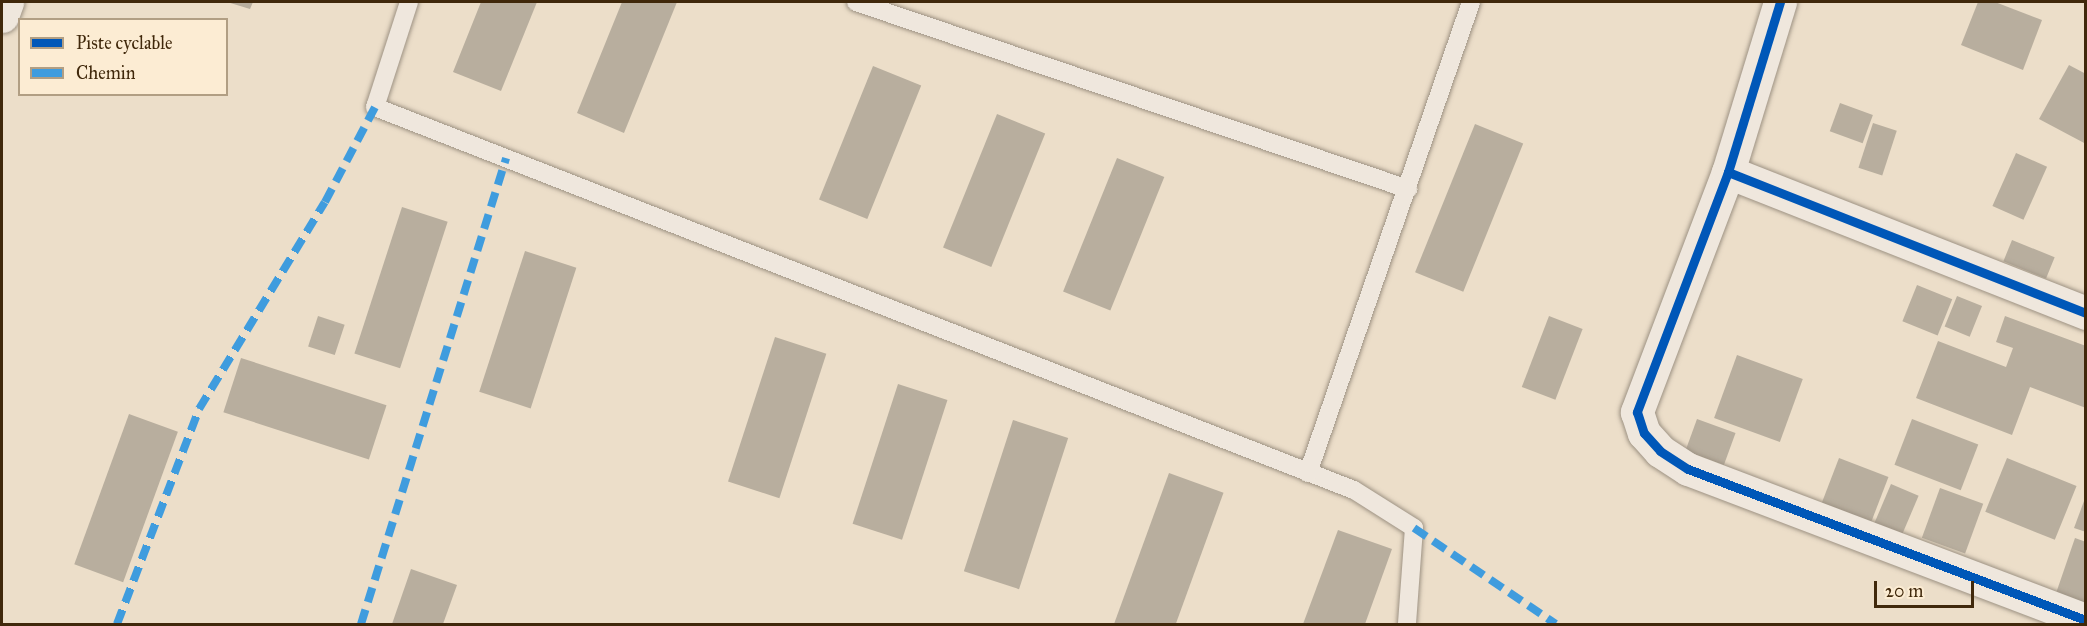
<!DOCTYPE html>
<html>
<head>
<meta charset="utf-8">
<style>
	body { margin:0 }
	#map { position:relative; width:2087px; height:626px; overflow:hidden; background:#ecdec9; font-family:"IM FELL Great Primer",serif }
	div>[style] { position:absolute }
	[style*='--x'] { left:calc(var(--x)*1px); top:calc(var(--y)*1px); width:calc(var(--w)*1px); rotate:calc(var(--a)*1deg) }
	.building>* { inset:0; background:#b8ae9e; transform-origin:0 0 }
	.roads { filter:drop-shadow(0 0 2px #9d9283) drop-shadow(0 0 2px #9d9283) }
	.service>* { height:18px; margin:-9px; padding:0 9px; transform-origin:9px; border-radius:9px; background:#efe7dd }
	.minor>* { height:33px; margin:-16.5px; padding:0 16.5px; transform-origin:16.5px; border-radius:16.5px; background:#efe7dd }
	.quiet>* { height:8px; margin-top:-4px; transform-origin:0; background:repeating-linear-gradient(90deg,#3f9cde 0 15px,transparent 0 23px) }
	.cycleway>* { height:9px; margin:-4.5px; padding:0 4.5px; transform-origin:4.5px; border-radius:4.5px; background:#0057b8 }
	span { translate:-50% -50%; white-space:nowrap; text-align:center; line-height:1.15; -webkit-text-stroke:6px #fcecd3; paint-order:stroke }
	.frame { position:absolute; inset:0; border:3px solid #40280b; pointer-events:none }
	.legend { position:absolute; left:18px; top:18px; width:210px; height:78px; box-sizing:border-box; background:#fcecd3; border:2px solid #b19e83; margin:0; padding:8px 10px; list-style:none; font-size:18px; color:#40280b }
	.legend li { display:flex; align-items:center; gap:12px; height:30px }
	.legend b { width:30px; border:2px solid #b19e83 }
	.scale { position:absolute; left:1874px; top:581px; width:100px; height:27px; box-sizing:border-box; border:3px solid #40280b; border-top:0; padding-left:8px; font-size:18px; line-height:21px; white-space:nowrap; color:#40280b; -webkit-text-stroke:4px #fcecd3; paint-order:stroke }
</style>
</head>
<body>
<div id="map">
	<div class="building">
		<div style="clip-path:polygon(227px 2px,253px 2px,250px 9px)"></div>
		<div style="clip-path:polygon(481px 2px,537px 2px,501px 91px,453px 72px)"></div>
		<div style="clip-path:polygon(622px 2px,677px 2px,624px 133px,577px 113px)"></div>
		<div style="clip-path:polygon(1978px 2px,1995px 2px,2042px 20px,2023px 70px,1961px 45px)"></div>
		<div style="clip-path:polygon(2069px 65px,2086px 74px,2086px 144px,2039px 119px)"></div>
		<div style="left:873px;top:66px;width:52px;height:144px;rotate:22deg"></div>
		<div style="left:1840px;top:103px;width:35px;height:30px;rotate:20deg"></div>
		<div style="left:997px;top:114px;width:52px;height:144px;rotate:22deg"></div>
		<div style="left:1873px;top:123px;width:25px;height:47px;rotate:18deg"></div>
		<div style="left:1475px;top:124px;width:52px;height:160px;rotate:22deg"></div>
		<div style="left:2016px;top:153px;width:34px;height:58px;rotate:24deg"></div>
		<div style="left:1117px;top:158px;width:51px;height:144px;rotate:22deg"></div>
		<div style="left:402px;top:207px;width:48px;height:154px;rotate:18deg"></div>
		<div style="left:2012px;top:240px;width:46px;height:23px;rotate:22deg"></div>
		<div style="left:525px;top:251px;width:54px;height:148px;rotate:18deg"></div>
		<div style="left:1917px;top:285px;width:38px;height:39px;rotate:22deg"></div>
		<div style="left:1957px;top:296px;width:27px;height:33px;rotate:22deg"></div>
		<div style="left:318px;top:316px;width:28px;height:32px;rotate:18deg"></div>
		<div style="left:1549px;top:316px;width:36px;height:76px;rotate:21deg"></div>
		<div style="clip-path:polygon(2005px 316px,2086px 346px,2086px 408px,2030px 387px,2012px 435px,1916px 398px,1938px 341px,2006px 367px,2013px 348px,1996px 342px)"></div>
		<div style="left:775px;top:337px;width:54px;height:152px;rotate:18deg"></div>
		<div style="left:1737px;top:355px;width:70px;height:67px;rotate:20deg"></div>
		<div style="left:241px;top:358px;width:153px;height:57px;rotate:18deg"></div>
		<div style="left:898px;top:384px;width:52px;height:147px;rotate:18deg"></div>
		<div style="left:129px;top:414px;width:52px;height:160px;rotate:20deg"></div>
		<div style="left:1697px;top:419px;width:41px;height:34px;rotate:20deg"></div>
		<div style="left:1912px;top:419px;width:71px;height:49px;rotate:21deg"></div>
		<div style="left:1013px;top:420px;width:58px;height:159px;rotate:18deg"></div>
		<div style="left:1839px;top:458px;width:53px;height:56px;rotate:21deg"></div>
		<div style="left:2007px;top:458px;width:75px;height:58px;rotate:22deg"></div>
		<div style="left:1169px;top:473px;width:58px;height:160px;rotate:20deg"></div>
		<div style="left:1891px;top:484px;width:30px;height:49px;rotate:23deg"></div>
		<div style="left:1940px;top:488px;width:46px;height:53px;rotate:20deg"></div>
		<div style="clip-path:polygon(2084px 501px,2086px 502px,2086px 532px,2074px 528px)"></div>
		<div style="clip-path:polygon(1338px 530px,1392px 549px,1365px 624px,1303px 624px)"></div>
		<div style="clip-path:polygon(2075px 538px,2086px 542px,2086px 611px,2054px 599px)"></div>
		<div style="clip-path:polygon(411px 569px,457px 585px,443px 624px,392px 624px)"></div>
	</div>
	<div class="roads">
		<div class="service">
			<div style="--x:409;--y:2;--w:110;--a:107.9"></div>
			<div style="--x:375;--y:107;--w:1051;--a:21.37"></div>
			<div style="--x:1354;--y:490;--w:71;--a:32.3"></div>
			<div style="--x:1414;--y:528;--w:96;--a:94.2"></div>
			<div style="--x:856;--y:2;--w:583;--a:18.71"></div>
			<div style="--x:1308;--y:473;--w:498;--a:-70.9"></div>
		</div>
		<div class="minor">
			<div style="--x:1780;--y:2;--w:178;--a:107"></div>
			<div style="--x:1728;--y:172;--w:257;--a:110.8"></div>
			<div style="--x:1637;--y:412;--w:22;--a:72"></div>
			<div style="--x:1644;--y:433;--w:24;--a:48"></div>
			<div style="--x:1660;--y:451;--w:33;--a:33"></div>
			<div style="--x:1688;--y:469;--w:426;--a:20.8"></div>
			<div style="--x:2;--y:16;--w:15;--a:-70"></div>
			<div style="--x:1728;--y:172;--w:385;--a:21.5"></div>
		</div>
	</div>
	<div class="quiet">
		<div style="--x:1414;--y:528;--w:171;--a:34.1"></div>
		<div style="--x:117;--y:624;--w:230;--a:-69.1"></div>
		<div style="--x:199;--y:409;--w:242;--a:-58.7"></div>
		<div style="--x:325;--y:202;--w:107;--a:-62.2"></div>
		<div style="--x:361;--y:624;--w:488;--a:-72.7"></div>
	</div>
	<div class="cycleway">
		<div style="--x:1780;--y:2;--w:178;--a:107"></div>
		<div style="--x:1728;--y:172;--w:257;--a:110.8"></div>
		<div style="--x:1637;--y:412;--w:22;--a:72"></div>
		<div style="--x:1644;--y:433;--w:24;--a:48"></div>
		<div style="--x:1660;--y:451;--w:33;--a:33"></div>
		<div style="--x:1688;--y:469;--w:426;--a:20.8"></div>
		<div style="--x:1728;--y:172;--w:385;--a:21.5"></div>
	</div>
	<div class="frame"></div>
	<ul class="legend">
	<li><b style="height:8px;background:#0057b8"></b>Piste cyclable</li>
	<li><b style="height:8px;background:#3f9cde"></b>Chemin</li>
	</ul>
	<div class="scale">20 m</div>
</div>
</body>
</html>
